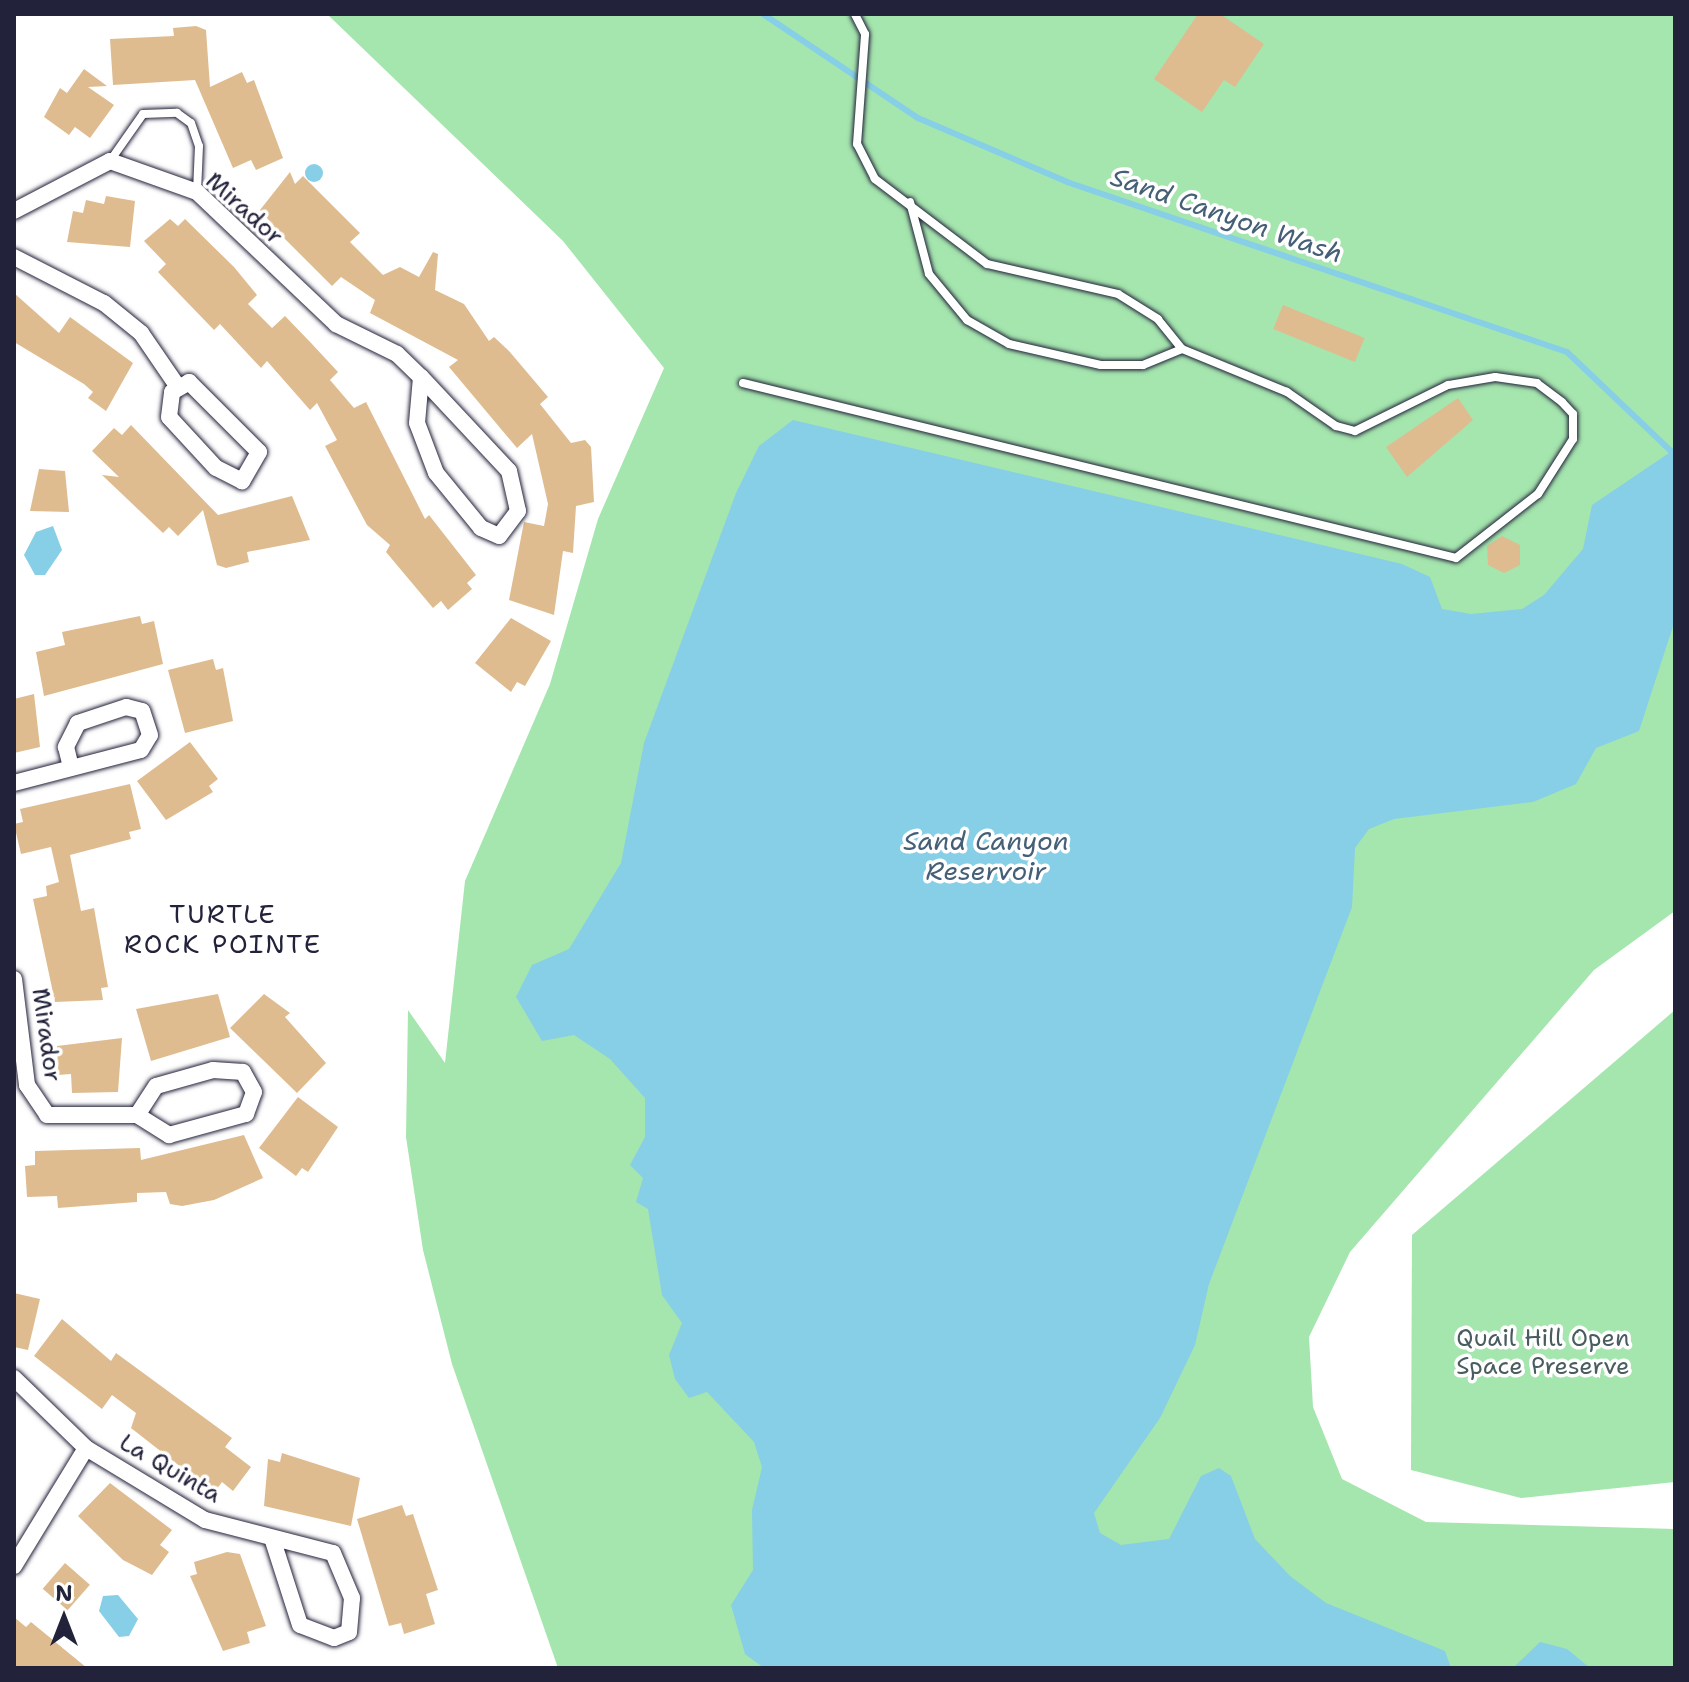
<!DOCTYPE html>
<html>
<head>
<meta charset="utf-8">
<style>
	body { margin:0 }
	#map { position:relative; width:1689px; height:1682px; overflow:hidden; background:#fff; font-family:"Shantell Sans",sans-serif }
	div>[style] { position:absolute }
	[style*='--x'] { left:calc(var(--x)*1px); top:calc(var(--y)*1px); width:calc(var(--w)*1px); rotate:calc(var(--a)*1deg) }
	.green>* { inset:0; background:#a5e5ae }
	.water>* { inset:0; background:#86cfe6 }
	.round { border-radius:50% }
	.stream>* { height:6px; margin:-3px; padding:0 3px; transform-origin:3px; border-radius:3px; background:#86cfe6 }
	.building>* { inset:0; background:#debc90; transform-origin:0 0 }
	.roads { filter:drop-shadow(0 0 2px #22223b) drop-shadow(0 0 2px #22223b) }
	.lane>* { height:8px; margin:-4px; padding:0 4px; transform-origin:4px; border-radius:4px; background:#fff }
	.street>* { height:16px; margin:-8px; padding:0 8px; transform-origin:8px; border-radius:8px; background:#fff }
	span { translate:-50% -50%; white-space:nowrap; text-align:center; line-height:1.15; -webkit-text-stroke:7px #fff; paint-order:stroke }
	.street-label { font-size:24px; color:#22223b }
	.park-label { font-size:24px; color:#495c5e }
	.water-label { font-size:26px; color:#455f77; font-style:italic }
	.neighbourhood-label { font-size:26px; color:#22223b; letter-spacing:2px }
	.frame { position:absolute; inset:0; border:16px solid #22223b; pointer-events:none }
	.north { position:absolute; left:24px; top:1578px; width:80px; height:80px; -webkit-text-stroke:6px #fff; paint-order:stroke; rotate:0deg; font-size:22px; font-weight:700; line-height:32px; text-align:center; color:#22223b }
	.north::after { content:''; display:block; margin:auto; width:28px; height:36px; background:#22223b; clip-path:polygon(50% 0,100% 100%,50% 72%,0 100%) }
</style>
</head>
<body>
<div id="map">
	<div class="green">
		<div style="clip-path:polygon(327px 14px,1675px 14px,1675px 911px,1594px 970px,1350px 1252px,1309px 1337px,1313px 1407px,1342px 1479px,1426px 1522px,1675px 1529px,1675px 1668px,558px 1668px,452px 1364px,423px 1250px,406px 1137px,408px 1010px,445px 1063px,465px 881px,550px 684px,598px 519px,664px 368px,563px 241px)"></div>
		<div style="clip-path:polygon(1675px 1010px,1675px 1482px,1521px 1498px,1411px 1470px,1412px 1235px)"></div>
	</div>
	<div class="water">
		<div class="round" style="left:305px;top:164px;width:18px;height:18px"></div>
		<div style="clip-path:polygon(793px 420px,1402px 564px,1430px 577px,1442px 609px,1471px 614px,1522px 609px,1544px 595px,1583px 549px,1592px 505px,1675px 449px,1675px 620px,1639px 731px,1596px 748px,1576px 784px,1533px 802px,1394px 819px,1369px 829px,1355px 848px,1352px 907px,1209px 1284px,1195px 1345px,1160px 1418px,1094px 1513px,1100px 1533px,1121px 1545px,1169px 1539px,1201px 1476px,1219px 1468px,1231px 1476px,1255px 1539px,1290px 1576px,1326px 1603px,1445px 1651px,1451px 1668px,764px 1668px,745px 1654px,731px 1605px,753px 1570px,752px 1510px,762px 1467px,754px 1442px,707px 1392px,689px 1398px,675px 1379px,669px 1355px,682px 1323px,662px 1295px,648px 1209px,636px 1202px,643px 1178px,630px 1165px,645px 1137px,645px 1098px,610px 1059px,574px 1035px,542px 1041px,516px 997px,532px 965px,569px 949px,621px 863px,644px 743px,736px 493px,759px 446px)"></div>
		<div style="clip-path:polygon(53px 526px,62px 550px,45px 575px,35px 575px,24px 555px,36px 532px)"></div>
		<div style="clip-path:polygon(118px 1595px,138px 1619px,129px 1636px,119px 1637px,99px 1611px,103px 1596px)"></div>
		<div style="clip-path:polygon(1540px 1642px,1567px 1649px,1590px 1668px,1513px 1668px)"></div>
	</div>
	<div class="stream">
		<div style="--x:763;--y:14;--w:187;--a:33.9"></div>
		<div style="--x:918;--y:118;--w:162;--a:23.2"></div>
		<div style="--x:1067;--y:182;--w:528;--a:18.78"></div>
		<div style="--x:1567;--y:352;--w:144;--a:43.6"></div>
		<div style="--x:1671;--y:451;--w:8;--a:90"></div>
	</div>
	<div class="building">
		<div style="clip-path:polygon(1198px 14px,1220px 14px,1264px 44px,1235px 87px,1224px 80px,1202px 112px,1154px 79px)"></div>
		<div style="clip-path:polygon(196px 26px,206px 30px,210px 87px,242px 72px,247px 83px,254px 80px,283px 158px,256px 170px,251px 160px,233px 168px,195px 80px,113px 85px,110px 39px,174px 36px,173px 28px)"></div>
		<div style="clip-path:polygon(84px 69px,107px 86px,88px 87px,114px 105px,90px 138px,75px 127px,69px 135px,44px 117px,60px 88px,67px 93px)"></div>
		<div style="clip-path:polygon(290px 172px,295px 184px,303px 176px,360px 233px,350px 242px,383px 275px,400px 267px,419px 277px,433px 252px,438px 254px,435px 290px,464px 304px,489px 341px,494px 337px,509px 351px,548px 397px,540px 404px,571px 443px,585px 440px,591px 447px,594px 502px,576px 506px,573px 553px,563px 551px,554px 615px,509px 600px,524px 522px,544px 526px,548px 504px,532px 434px,517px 448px,449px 367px,458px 360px,370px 313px,375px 300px,341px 277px,332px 286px,284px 238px,260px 210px)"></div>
		<div style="clip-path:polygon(106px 196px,135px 201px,130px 247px,67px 242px,73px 211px,83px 213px,86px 200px,104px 204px)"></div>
		<div style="clip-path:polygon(170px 219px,178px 226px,185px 219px,234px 267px,257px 295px,248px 304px,272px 328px,285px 316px,312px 344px,338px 372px,330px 380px,354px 408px,366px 402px,425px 519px,429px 515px,476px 575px,467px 583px,472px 589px,448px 610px,441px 601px,433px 608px,386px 552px,390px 545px,367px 525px,325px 446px,337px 440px,317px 403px,310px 410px,267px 361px,261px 368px,220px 324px,214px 330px,158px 272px,166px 264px,144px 241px)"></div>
		<div style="clip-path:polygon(14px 293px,59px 333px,70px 317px,133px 363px,106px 411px,88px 398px,93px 392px,84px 384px,14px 342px)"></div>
		<div style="left:1283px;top:305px;width:88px;height:26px;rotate:22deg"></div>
		<div style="clip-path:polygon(1458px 398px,1473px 420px,1407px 477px,1386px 447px)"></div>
		<div style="clip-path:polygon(131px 425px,218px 515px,292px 496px,310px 540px,247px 552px,249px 562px,226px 568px,217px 565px,203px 510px,178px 536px,169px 527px,163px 533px,102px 475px,119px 477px,92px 451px,114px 428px,122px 435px)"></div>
		<div style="clip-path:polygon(39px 469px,65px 471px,69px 512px,30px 511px)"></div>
		<div style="clip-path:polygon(1502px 536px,1520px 545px,1520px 565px,1504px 573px,1488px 565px,1487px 546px)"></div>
		<div style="clip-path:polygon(140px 616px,142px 624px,154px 621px,163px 664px,44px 696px,36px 652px,65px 645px,62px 632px)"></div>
		<div style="clip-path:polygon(511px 618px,551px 641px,525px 686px,517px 682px,511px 692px,475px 663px)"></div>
		<div style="clip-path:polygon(213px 659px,216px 670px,223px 668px,233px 721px,185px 733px,168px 670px)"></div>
		<div style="clip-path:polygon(34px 694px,40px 747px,14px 753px,14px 699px)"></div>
		<div style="clip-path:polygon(190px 742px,218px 779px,209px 786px,213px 792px,166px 820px,137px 781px)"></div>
		<div style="clip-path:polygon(130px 784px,141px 829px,129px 832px,131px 839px,70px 855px,81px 911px,94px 908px,108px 987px,101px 988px,103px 1000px,55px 1002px,33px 899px,47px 896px,46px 886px,59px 882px,51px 847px,21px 854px,14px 824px,23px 822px,20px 809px)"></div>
		<div style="clip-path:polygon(218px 994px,230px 1037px,151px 1061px,136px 1009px)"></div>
		<div style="clip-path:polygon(264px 994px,290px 1013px,285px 1017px,326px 1063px,297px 1093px,230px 1028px)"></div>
		<div style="clip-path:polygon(122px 1038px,118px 1092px,72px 1093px,71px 1074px,58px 1075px,57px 1046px)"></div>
		<div style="clip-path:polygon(298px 1097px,338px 1127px,308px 1172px,302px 1168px,296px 1176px,259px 1148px)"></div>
		<div style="clip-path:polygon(244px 1135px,263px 1178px,214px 1200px,182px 1206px,170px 1204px,166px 1192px,137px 1193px,137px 1202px,58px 1208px,57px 1196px,27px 1197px,25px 1166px,35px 1165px,35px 1151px,140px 1148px,141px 1160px)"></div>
		<div style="clip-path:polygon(14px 1293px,40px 1299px,28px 1350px,14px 1347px)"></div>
		<div style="clip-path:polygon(62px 1319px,111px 1361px,116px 1353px,232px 1438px,225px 1447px,251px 1467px,233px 1491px,222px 1482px,214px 1493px,131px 1428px,136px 1413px,112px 1395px,102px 1409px,34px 1356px)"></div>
		<div style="clip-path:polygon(282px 1453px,360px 1478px,351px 1526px,264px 1506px,268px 1459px,280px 1462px)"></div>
		<div style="clip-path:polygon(110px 1483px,172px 1530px,160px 1545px,169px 1552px,152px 1575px,123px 1560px,78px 1516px)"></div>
		<div style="clip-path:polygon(402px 1505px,406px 1516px,413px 1514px,438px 1590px,426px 1594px,435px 1624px,404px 1634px,401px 1623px,389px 1626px,357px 1519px)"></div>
		<div style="clip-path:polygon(227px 1552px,240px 1554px,266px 1626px,247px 1632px,250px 1643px,223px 1651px,190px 1576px,197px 1574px,194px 1562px)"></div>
		<div style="left:65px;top:1563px;width:33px;height:34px;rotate:41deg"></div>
		<div style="clip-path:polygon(14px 1617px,26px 1627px,31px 1622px,87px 1668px,14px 1668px)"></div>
	</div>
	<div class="roads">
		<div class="lane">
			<div style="--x:110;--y:161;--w:57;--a:-54.9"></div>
			<div style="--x:143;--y:114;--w:34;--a:-2"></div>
			<div style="--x:177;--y:113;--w:17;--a:36"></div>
			<div style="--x:191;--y:123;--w:24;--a:71"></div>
			<div style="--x:199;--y:146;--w:45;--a:92.5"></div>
			<div style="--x:910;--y:202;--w:74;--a:75.2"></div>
			<div style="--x:929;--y:274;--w:60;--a:50.4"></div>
			<div style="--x:967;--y:320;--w:48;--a:29.7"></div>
			<div style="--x:1009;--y:344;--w:94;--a:12.9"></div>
			<div style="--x:1101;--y:365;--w:42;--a:0"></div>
			<div style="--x:1143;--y:365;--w:42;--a:-22.3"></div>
			<div style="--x:743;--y:383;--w:734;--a:13.79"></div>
			<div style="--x:1456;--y:558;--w:104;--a:-38"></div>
			<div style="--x:1538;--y:494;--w:65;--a:-57.5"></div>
			<div style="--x:1573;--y:439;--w:25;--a:-90"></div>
			<div style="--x:1573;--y:414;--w:16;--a:-133"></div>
			<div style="--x:1562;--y:402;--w:31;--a:-143"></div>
			<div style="--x:1537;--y:383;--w:42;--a:-171.9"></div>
			<div style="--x:1495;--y:377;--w:48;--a:170.3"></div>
			<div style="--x:1448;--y:385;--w:104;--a:153.7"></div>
			<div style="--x:1355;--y:431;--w:20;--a:-165"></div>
			<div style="--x:1336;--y:426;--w:60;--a:-145.2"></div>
			<div style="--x:1287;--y:392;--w:113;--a:-157.7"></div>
			<div style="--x:1182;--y:349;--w:38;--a:-129"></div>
			<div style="--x:1158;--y:319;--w:47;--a:-148"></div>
			<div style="--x:1118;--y:294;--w:134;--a:-167.1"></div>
			<div style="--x:987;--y:264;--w:141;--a:-142.8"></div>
			<div style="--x:875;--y:179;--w:39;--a:-117"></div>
			<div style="--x:857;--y:144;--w:110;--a:-85.8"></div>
			<div style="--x:865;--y:34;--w:22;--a:-117"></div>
		</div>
		<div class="street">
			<div style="--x:14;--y:211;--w:108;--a:-27.5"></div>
			<div style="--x:110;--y:161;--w:92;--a:19.6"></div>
			<div style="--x:197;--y:192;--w:192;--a:43.5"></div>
			<div style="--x:336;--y:324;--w:68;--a:26.2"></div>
			<div style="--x:397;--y:354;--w:33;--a:44"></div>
			<div style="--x:421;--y:377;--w:129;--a:46.9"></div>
			<div style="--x:509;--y:471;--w:41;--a:77.3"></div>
			<div style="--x:518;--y:511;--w:31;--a:127"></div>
			<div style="--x:499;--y:536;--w:20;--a:-156"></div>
			<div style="--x:481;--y:528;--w:71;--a:-129.3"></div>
			<div style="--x:436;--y:473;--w:53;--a:-110.8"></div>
			<div style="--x:417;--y:423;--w:46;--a:-85"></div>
			<div style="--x:14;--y:257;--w:101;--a:27.1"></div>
			<div style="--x:104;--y:303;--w:48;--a:39"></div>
			<div style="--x:141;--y:333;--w:65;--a:55.6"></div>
			<div style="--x:189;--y:382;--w:99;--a:45"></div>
			<div style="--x:259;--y:452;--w:34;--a:120"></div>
			<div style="--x:242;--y:481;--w:29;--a:-153"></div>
			<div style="--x:216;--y:468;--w:69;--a:-132.7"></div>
			<div style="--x:169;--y:417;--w:25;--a:-83"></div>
			<div style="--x:172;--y:392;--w:20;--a:-30"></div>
			<div style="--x:14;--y:783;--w:131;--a:-14.6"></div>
			<div style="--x:141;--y:750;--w:17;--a:-59"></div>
			<div style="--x:150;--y:735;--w:25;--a:-108"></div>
			<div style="--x:142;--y:711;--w:16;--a:-166"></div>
			<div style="--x:126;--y:707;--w:51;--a:161.6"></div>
			<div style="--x:78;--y:723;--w:27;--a:117"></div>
			<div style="--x:66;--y:747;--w:21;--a:76"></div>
			<div style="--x:14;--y:979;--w:107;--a:83"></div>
			<div style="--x:27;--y:1085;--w:36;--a:56"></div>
			<div style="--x:47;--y:1115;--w:90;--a:0"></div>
			<div style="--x:137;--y:1115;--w:38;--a:32"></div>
			<div style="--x:169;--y:1135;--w:80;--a:-15.3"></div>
			<div style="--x:246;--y:1114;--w:23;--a:-70"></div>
			<div style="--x:254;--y:1092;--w:23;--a:-119"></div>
			<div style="--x:243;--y:1072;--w:30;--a:-176"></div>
			<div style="--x:213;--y:1070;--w:59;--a:164.3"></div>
			<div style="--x:156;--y:1086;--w:35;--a:123"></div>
			<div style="--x:14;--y:1378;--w:100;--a:44.2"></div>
			<div style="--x:86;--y:1448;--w:139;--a:31.2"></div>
			<div style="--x:205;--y:1520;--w:132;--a:14.5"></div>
			<div style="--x:333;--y:1553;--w:49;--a:67.1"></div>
			<div style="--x:352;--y:1598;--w:34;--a:95"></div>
			<div style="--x:349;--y:1632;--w:16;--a:158"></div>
			<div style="--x:334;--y:1638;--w:36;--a:-159"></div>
			<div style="--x:300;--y:1625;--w:88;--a:-107.8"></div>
			<div style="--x:14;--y:1566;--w:138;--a:-58.6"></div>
		</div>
	</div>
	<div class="street-label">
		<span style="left:244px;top:209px;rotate:42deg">Mirador</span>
		<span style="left:46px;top:1035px;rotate:82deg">Mirador</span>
		<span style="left:170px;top:1469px;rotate:30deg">La Quinta</span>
	</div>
	<div class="park-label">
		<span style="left:1543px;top:1353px">Quail Hill Open<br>Space Preserve</span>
	</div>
	<div class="water-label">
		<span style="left:1227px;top:215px;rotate:19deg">Sand Canyon Wash</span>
		<span style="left:986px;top:856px">Sand Canyon<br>Reservoir</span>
	</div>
	<div class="neighbourhood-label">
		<span style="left:223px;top:929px">TURTLE<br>ROCK POINTE</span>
	</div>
	<div class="frame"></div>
	<div class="north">N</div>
</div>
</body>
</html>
